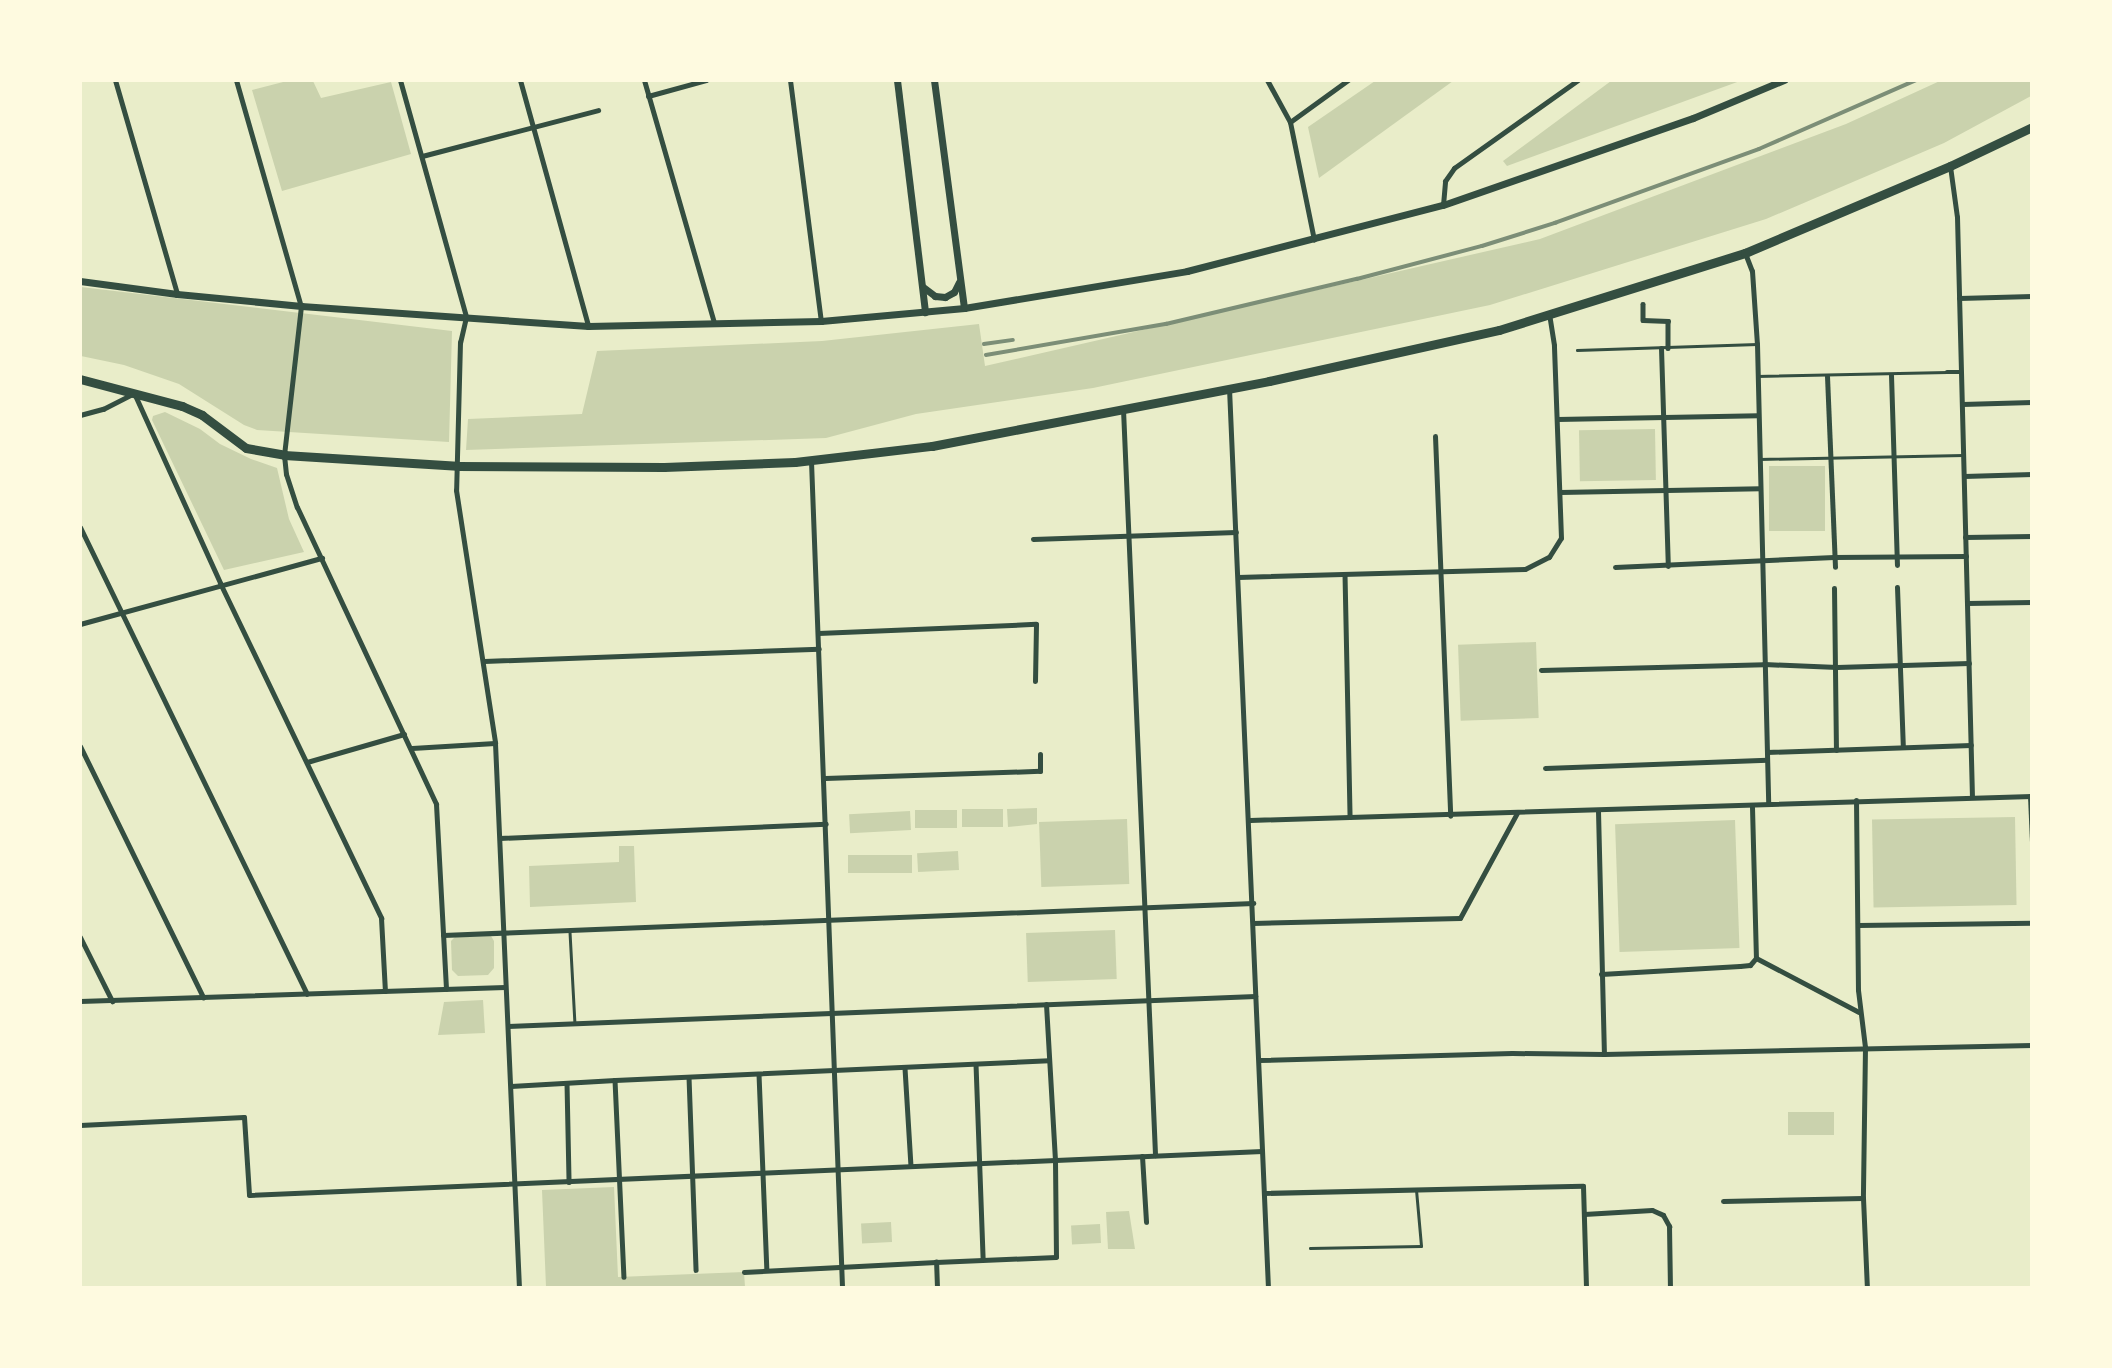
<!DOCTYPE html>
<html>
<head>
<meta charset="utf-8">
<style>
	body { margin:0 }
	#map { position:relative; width:2112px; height:1368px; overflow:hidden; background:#e9edc9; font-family:"DM Sans",sans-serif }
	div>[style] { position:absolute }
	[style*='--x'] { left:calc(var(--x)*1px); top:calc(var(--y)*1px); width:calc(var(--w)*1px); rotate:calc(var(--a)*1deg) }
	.green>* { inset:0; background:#cad2ad; transform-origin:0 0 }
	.service>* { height:2.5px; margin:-1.25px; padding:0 1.25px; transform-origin:1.25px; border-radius:1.25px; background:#344e41 }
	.pedestrian>* { height:4.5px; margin:-2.25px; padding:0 2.25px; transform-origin:2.25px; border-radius:2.25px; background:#344e41 }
	.minor>* { height:5px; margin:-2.5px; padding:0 2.5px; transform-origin:2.5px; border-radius:2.5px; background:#344e41 }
	.tertiary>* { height:7px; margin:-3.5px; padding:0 3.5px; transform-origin:3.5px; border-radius:3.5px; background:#344e41 }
	.primary>* { height:9px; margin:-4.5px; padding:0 4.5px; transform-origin:4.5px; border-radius:4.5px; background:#344e41 }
	.rail>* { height:3.5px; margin:-1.75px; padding:0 1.75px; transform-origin:1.75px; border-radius:1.75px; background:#7c8e77 }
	span { translate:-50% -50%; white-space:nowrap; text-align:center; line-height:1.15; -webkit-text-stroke:6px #fefae0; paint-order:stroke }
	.frame { position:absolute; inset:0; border:82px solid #fefae0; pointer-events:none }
</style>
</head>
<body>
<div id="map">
	<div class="green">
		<div style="clip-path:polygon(1942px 80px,2031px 81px,2031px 96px,1944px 143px,1766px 219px,1490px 305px,1093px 388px,916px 414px,826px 438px,466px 450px,468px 419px,582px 414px,597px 351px,822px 341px,979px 324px,985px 366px,1540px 239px,1846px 124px)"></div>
		<div style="clip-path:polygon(287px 81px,313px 81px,321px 98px,391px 82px,411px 154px,282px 191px,252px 90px)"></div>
		<div style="clip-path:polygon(1375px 81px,1453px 81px,1319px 178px,1308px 127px)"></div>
		<div style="clip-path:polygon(1611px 81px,1740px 81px,1507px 166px,1503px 161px)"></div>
		<div style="clip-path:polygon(81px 287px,452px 331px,449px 442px,257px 430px,244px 425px,179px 384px,124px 365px,81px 356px)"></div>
		<div style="clip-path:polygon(165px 412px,200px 429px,220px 444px,251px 459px,277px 468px,289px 519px,304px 552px,224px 570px,152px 420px,153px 416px)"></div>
		<div style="left:1655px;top:429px;width:51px;height:76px;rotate:89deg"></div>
		<div style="left:1825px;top:466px;width:65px;height:56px;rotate:90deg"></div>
		<div style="left:1536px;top:642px;width:76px;height:78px;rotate:88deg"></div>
		<div style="clip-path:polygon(1037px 808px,1037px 824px,1008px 827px,1007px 809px)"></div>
		<div style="left:1003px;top:809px;width:18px;height:41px;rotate:90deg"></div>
		<div style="left:957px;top:810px;width:18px;height:42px;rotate:90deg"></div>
		<div style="left:910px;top:811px;width:19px;height:61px;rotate:87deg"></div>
		<div style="left:2015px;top:817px;width:88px;height:143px;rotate:89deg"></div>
		<div style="left:1127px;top:819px;width:65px;height:88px;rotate:88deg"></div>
		<div style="left:1735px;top:820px;width:128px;height:120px;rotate:88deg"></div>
		<div style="clip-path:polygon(619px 846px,634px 846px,636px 902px,530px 907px,529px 866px,619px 862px)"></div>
		<div style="left:958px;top:851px;width:19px;height:41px;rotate:87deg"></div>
		<div style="left:912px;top:855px;width:18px;height:64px;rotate:90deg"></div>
		<div style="left:1115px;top:930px;width:49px;height:89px;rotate:88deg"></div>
		<div style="clip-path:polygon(491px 936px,494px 941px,494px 968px,488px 975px,458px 976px,452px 970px,451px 941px,455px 937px)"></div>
		<div style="clip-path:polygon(483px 1000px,485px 1033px,438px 1035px,444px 1002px)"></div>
		<div style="left:1788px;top:1112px;width:46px;height:23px"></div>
		<div style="clip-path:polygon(614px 1187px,618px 1277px,744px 1272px,745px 1287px,546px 1287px,542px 1190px)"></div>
		<div style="clip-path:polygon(1129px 1211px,1135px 1249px,1108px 1249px,1106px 1212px)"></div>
		<div style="left:891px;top:1222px;width:20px;height:30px;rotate:87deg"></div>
		<div style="left:1100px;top:1224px;width:19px;height:29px;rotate:87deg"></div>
	</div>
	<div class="service">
		<div style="--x:1577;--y:350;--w:180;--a:-1.9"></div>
		<div style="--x:1757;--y:376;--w:190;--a:-1.2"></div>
		<div style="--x:1760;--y:459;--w:203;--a:-1.1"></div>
		<div style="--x:570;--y:932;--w:91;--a:86.9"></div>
		<div style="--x:1310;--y:1248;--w:111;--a:-1"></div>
		<div style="--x:1421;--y:1246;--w:56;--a:-95.1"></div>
	</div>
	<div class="pedestrian">
		<div style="--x:1643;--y:304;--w:16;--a:90"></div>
		<div style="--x:1643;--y:320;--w:25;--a:2"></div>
		<div style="--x:1668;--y:321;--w:27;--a:90"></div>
		<div style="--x:1947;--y:372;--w:14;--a:0"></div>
		<div style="--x:1964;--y:476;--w:68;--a:-1.7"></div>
		<div style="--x:1965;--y:537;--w:67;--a:-0.9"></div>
		<div style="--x:1345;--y:574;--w:243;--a:88.8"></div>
		<div style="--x:976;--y:1064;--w:195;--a:87.9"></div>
		<div style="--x:905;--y:1068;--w:98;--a:86.5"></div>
		<div style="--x:759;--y:1074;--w:196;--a:87.7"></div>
		<div style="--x:689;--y:1077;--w:193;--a:87.9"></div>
		<div style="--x:567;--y:1083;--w:99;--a:88.8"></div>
		<div style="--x:511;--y:1086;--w:104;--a:-3.3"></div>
		<div style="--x:615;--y:1080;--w:197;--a:87.4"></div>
		<div style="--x:744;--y:1272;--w:192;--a:-3"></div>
		<div style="--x:937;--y:1288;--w:26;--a:-92"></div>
		<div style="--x:936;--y:1262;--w:120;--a:-2.4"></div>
		<div style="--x:1056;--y:1257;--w:97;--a:-90.6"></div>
	</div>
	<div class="minor">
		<div style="--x:115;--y:80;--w:223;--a:73.8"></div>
		<div style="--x:236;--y:80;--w:235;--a:74"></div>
		<div style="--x:301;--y:306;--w:150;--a:96.5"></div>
		<div style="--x:284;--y:455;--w:19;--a:84"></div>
		<div style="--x:286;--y:474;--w:35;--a:72"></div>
		<div style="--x:297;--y:507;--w:328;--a:64.9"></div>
		<div style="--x:436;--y:804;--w:185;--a:86.9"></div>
		<div style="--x:400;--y:80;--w:246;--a:74.4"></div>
		<div style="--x:466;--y:317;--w:26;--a:103"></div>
		<div style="--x:460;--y:342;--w:148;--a:91.5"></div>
		<div style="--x:456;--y:490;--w:256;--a:81.2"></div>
		<div style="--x:495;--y:743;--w:546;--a:87.48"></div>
		<div style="--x:520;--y:80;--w:255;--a:74.5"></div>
		<div style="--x:644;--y:80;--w:253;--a:73.9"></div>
		<div style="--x:790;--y:80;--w:243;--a:82.7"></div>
		<div style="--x:1267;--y:80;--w:48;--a:61.3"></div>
		<div style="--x:1290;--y:122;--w:120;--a:78.5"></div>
		<div style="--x:648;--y:96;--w:60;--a:-15.4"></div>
		<div style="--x:1290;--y:122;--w:72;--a:-35.9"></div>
		<div style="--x:422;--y:156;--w:182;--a:-14.6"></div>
		<div style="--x:1950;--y:166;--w:51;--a:82.2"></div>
		<div style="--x:1957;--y:217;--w:580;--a:88.52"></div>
		<div style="--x:1443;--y:205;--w:24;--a:-85"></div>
		<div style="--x:1445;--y:181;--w:16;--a:-55"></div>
		<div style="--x:1454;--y:168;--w:152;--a:-35.4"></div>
		<div style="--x:1745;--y:253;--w:19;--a:69"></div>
		<div style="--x:1752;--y:271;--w:73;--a:86.1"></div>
		<div style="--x:1757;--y:344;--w:459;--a:88.6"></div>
		<div style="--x:1959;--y:298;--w:73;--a:-1.6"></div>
		<div style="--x:1661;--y:348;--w:218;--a:88.2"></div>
		<div style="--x:1891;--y:375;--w:190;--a:88.2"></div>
		<div style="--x:1827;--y:376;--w:191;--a:87.6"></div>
		<div style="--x:1229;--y:388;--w:901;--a:87.52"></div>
		<div style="--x:1962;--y:404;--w:70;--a:-1.6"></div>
		<div style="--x:1123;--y:409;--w:747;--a:87.54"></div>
		<div style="--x:80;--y:415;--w:24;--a:-15"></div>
		<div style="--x:103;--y:409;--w:35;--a:-27"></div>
		<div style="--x:134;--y:393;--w:209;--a:65.6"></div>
		<div style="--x:220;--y:583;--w:372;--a:64.3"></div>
		<div style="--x:381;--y:918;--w:73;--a:86.9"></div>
		<div style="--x:1557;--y:419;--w:201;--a:-1.1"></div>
		<div style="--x:1435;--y:436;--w:380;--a:87.7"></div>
		<div style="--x:811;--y:461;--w:828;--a:87.85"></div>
		<div style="--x:1560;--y:492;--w:200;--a:-1.1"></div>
		<div style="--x:80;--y:527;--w:519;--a:64.08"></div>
		<div style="--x:1033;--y:539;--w:203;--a:-2"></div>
		<div style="--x:1615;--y:567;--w:219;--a:-2.6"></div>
		<div style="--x:1834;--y:557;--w:132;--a:-0.4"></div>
		<div style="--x:1238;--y:577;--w:287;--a:-1.6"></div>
		<div style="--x:1525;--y:569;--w:27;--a:-27"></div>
		<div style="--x:1549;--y:557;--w:22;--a:-58"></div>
		<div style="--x:1561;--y:538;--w:193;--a:-92.1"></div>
		<div style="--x:1554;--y:345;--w:30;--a:-99"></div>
		<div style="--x:1897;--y:587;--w:160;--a:87.9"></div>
		<div style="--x:1834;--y:588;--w:162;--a:89.3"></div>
		<div style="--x:1967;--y:603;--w:65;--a:-0.9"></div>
		<div style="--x:80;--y:624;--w:251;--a:-15.3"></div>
		<div style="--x:818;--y:633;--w:218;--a:-2.4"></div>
		<div style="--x:1036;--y:624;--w:57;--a:91"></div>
		<div style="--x:484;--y:661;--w:335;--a:-2.1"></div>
		<div style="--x:1541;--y:670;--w:223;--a:-1.5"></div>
		<div style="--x:1764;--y:664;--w:73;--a:2.4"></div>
		<div style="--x:1837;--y:667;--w:132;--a:-1.7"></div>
		<div style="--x:80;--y:746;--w:280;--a:63.9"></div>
		<div style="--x:412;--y:748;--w:83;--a:-3.4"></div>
		<div style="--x:1767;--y:752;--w:204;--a:-2"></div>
		<div style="--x:307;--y:762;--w:101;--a:-16.1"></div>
		<div style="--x:1545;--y:768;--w:222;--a:-2.1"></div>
		<div style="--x:825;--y:778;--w:215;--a:-1.9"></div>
		<div style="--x:1040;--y:771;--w:17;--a:-90"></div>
		<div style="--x:2030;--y:796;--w:46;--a:87.5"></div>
		<div style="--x:1856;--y:800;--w:190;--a:89.4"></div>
		<div style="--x:1858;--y:990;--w:57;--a:83"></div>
		<div style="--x:1865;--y:1047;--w:151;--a:90.8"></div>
		<div style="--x:1863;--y:1198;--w:90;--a:87.5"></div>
		<div style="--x:1752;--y:807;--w:151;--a:88.5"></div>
		<div style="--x:1598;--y:811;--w:243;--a:88.6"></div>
		<div style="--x:1250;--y:820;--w:782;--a:-1.76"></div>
		<div style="--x:500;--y:838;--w:326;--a:-2.5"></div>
		<div style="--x:1253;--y:923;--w:207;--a:-1.4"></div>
		<div style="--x:1460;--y:918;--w:119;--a:-61.5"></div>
		<div style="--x:1858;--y:925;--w:174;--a:-0.7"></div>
		<div style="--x:443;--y:935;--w:811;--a:-2.26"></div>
		<div style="--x:80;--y:937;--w:72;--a:63.4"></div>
		<div style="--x:1756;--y:958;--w:116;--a:27.7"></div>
		<div style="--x:1601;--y:974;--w:139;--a:-3.3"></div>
		<div style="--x:1740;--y:966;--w:10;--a:-6"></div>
		<div style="--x:1750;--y:965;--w:9;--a:-49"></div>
		<div style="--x:80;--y:1001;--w:425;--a:-1.9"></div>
		<div style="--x:1046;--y:1004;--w:156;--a:86.7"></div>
		<div style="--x:508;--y:1026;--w:748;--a:-2.3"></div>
		<div style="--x:1259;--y:1060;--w:253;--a:-1.6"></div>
		<div style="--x:1512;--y:1053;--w:92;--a:0.6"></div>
		<div style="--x:1604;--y:1054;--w:428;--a:-1.2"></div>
		<div style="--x:615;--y:1080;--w:434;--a:-2.6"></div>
		<div style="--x:80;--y:1125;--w:164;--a:-2.8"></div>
		<div style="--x:244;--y:1117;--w:78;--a:86.3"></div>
		<div style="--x:249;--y:1195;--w:1014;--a:-2.49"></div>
		<div style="--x:1142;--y:1156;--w:66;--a:86.5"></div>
		<div style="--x:1264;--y:1193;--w:319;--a:-1.3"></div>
		<div style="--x:1583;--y:1186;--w:102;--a:88.3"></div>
		<div style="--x:1723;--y:1201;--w:140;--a:-1.2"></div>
		<div style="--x:1584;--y:1214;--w:68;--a:-3.4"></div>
		<div style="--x:1652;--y:1210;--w:12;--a:24"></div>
		<div style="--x:1663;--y:1215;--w:13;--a:61"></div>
		<div style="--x:1669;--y:1226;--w:62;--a:89.1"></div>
	</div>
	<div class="tertiary">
		<div style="--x:897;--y:80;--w:234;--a:83.1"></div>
		<div style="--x:934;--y:80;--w:230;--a:82.5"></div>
		<div style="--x:80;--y:281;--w:98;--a:7.6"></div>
		<div style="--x:177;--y:294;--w:125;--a:5.5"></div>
		<div style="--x:301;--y:306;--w:288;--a:4"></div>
		<div style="--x:588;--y:326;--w:233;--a:-1.2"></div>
		<div style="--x:821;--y:321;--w:144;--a:-5.2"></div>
		<div style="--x:964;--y:308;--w:226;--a:-9.4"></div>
		<div style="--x:1187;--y:271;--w:264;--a:-14.5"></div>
		<div style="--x:1443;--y:205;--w:265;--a:-19.2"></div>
		<div style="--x:1693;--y:118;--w:99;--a:-22.7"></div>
		<div style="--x:923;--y:287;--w:15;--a:37"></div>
		<div style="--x:935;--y:296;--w:10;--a:6"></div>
		<div style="--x:945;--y:297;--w:10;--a:-29"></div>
		<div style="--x:954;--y:292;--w:11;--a:-63"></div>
	</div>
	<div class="primary">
		<div style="--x:80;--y:379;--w:106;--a:14.8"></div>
		<div style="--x:182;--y:406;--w:22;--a:24"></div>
		<div style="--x:202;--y:415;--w:55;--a:36.9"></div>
		<div style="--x:246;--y:448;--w:39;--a:10"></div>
		<div style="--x:284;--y:455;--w:173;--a:3.6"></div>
		<div style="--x:457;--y:466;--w:207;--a:0.3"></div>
		<div style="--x:664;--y:467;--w:131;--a:-2.2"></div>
		<div style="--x:795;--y:462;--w:138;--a:-6.7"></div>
		<div style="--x:932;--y:446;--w:343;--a:-10.9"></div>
		<div style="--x:1269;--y:381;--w:236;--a:-12.5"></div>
		<div style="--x:1499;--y:330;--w:258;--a:-17.4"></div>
		<div style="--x:1745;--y:253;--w:223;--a:-23"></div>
		<div style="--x:1950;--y:166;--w:91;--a:-25.4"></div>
	</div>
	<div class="rail">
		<div style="--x:984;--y:344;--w:29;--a:-8"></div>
		<div style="--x:986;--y:355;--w:183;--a:-9.8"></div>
		<div style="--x:1166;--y:324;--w:196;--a:-13.3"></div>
		<div style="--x:1357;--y:279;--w:129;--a:-14.8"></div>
		<div style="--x:1482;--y:246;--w:77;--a:-17.5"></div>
		<div style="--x:1555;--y:223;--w:217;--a:-19.9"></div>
		<div style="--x:1759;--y:149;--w:171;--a:-23.7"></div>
	</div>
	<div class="frame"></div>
</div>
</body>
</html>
